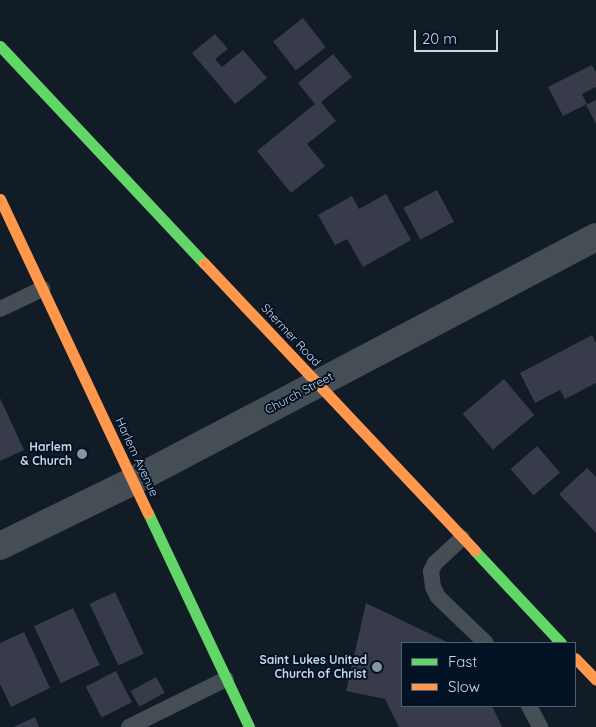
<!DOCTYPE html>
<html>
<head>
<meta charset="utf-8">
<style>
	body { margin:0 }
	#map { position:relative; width:596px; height:727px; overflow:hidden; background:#111c27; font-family:Quicksand,sans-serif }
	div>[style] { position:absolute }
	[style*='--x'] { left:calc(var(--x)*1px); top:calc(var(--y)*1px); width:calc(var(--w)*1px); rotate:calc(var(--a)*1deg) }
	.building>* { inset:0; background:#383c4a; transform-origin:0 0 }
	.lane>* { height:16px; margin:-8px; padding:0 8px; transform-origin:8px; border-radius:8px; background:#454e54 }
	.street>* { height:28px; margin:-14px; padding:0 14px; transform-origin:14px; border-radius:14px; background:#454e54 }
	.fast>* { height:11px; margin:-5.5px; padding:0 5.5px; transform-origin:5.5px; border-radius:5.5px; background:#63d668 }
	.slow>* { height:11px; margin:-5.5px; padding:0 5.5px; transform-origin:5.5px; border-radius:5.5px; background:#ff974d }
	.dots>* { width:14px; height:14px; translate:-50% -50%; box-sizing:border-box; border:2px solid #031225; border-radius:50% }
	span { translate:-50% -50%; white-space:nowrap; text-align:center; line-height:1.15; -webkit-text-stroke:4px #031225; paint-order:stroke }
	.street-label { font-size:12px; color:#c9d5e3 }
	.poi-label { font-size:12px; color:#c9d5e3; font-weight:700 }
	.right { translate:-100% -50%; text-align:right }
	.legend { position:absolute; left:401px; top:642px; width:175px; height:65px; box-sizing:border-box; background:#031225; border:1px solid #526071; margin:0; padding:6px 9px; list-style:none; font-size:15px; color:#c9d5e3 }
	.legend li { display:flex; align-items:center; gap:10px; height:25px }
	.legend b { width:25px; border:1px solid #526071 }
	.scale { position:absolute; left:414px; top:30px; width:84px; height:22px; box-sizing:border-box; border:2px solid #c9d5e3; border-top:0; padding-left:6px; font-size:15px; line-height:18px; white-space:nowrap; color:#c9d5e3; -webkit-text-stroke:4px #031225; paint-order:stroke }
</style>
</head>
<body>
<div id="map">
	<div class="building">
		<div style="left:303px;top:18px;width:37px;height:38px;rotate:52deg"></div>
		<div style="clip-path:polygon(215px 34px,228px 49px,215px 59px,222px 67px,243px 50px,267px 78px,235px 104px,192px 53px)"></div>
		<div style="clip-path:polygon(333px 54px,352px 77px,321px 102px,336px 121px,307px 144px,325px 166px,291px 193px,257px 151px,315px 104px,298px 83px)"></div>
		<div style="clip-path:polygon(592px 65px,596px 72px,596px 87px,582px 94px,587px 104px,563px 116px,548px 87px)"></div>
		<div style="clip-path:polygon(596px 100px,596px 124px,586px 105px)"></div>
		<div style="left:437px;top:190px;width:36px;height:38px;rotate:62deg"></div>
		<div style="clip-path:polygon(386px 194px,411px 240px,363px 267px,347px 239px,335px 245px,318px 215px,352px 196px,359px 209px)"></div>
		<div style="clip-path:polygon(592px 335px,596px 343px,596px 383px,565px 399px,560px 390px,535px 403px,520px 373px)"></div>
		<div style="left:504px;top:379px;width:47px;height:54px;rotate:50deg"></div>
		<div style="clip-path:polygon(0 398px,24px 450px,0 461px)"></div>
		<div style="left:537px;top:446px;width:35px;height:35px;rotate:49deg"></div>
		<div style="clip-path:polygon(587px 468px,596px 477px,596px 533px,559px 494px)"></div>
		<div style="left:115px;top:592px;width:68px;height:28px;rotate:65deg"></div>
		<div style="clip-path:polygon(366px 603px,449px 643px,402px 643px,402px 706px,492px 706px,502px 727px,399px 727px,385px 699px,346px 691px)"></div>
		<div style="left:73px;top:608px;width:63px;height:43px;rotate:65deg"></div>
		<div style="clip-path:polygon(24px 632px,50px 688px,11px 707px,0 684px,0 643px)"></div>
		<div style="left:116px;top:671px;width:35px;height:34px;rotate:63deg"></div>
		<div style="left:156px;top:677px;width:18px;height:29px;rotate:61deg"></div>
		<div style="clip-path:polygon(35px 717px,39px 727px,14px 727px)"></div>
	</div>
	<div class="lane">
		<div style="--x:0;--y:309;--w:47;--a:-25.5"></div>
		<div style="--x:462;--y:538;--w:37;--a:137"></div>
		<div style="--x:435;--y:563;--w:9;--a:117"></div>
		<div style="--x:431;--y:571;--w:16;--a:83"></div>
		<div style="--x:433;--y:587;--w:11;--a:63"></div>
		<div style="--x:438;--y:597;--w:66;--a:43.8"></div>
		<div style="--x:529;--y:706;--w:24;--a:62"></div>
		<div style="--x:129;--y:727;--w:108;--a:-26.3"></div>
	</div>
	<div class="street">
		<div style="--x:0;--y:546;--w:148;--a:-26"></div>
		<div style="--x:133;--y:481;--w:523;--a:-27.79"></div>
	</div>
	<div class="fast">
		<div style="--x:0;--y:46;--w:298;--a:46.8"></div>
		<div style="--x:148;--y:513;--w:237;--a:64.7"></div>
		<div style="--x:475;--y:551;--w:126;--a:46.9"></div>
	</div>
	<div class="slow">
		<div style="--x:0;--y:199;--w:347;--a:64.8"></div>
		<div style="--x:204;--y:263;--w:395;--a:46.7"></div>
		<div style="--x:575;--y:658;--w:30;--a:46"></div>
	</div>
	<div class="dots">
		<div style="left:82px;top:454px;background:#8994a1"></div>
		<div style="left:377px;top:667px;background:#8994a1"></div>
	</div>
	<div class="street-label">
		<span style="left:291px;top:335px;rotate:47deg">Shermer Road</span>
		<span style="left:299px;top:393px;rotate:-28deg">Church Street</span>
		<span style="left:137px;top:457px;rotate:65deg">Harlem Avenue</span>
	</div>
	<div class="poi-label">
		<span class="right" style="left:72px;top:454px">Harlem<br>&amp; Church</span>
		<span class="right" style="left:367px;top:667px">Saint Lukes United<br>Church of Christ</span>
	</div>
	<ul class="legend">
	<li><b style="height:6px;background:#63d668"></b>Fast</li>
	<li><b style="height:6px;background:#ff974d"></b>Slow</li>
	</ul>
	<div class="scale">20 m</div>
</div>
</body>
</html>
